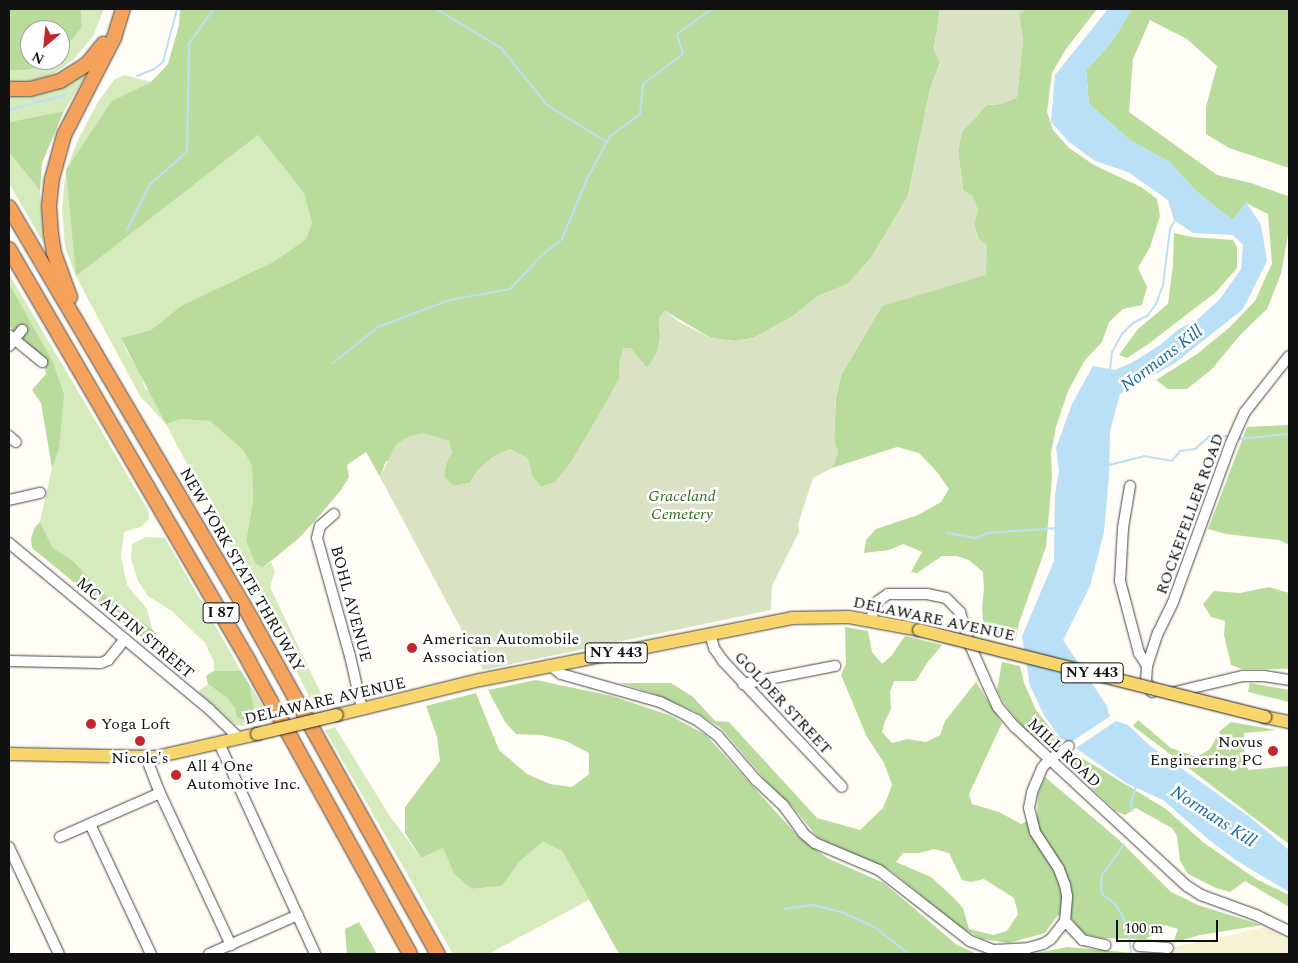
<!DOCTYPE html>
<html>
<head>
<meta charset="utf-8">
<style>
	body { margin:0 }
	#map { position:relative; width:1298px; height:963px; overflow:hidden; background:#fffdf5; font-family:Spectral,serif }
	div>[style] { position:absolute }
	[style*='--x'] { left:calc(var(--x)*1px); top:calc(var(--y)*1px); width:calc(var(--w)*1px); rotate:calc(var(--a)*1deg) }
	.farmland>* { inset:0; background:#f6f3d4 }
	.green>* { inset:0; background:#d5ebbd }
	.forest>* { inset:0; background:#b9dc9c }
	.cemetery>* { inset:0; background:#d9e3c4 }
	.water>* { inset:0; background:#b9e0f7 }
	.pier>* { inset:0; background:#fffdf5 }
	.stream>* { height:2px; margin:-1px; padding:0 1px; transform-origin:1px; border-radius:1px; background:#b9e0f7 }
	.roads { filter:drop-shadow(0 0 1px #444) drop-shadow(0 0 1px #444) }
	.minor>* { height:10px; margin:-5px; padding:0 5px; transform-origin:5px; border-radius:5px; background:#fff }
	.major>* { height:12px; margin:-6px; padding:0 6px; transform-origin:6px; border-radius:6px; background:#f9d66b }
	.highway>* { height:14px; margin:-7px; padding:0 7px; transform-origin:7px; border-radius:7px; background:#f5a25d }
	.bridges { filter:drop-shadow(0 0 1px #222) drop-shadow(0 0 1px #222) }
	.major-bridge>* { height:12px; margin:-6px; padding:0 6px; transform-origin:6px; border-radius:6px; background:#f9d66b }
	.dots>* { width:14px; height:14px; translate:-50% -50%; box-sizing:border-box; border:2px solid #fff; border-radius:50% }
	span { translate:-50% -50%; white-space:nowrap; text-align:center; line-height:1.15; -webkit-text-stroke:5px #fff; paint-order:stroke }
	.shield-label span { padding:1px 4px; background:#fff; border:1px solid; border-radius:4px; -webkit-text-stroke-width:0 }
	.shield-label { font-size:15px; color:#111; font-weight:700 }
	.park-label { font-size:16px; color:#2f6b1f; font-style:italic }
	.street-label { font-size:16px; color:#111 }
	.poi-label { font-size:16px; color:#111 }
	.left { translate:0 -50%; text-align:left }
	.right { translate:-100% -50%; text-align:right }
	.water-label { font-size:18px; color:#1768a6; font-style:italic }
	.frame { position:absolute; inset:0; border:10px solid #111; pointer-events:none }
	.north { position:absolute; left:20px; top:20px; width:50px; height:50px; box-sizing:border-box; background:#fff; border:1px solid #a0a0a0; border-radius:50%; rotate:208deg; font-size:14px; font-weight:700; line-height:20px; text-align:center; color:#111 }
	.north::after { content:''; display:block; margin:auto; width:18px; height:22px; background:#c4262e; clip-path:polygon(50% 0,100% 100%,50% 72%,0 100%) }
	.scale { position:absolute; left:1116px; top:920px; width:102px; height:22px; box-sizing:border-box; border:2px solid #111; border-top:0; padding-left:6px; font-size:15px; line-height:18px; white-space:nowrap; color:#111; -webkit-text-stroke:4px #fff; paint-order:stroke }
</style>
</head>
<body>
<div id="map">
	<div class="farmland">
		<div style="clip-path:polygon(1266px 927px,1289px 937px,1289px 954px,1153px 954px,1157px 951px)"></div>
	</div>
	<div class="green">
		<div style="clip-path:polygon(81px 9px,104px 9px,93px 36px,73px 60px,53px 74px,23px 83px,9px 82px,9px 70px,25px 70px,50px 65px,55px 60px,60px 60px,60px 55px,82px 27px)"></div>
		<div style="clip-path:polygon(88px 72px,64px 111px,9px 122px,9px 95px,28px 97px,41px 94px,67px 85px)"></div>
		<div style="clip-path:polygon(124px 75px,151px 82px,112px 101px,76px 275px,258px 135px,304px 193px,312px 223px,306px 239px,275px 261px,181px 306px,151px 330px,121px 338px,127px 352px,139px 370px,145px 388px,180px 419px,210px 421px,243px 450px,252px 466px,253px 501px,246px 541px,255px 563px,262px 568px,271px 562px,275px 571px,270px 587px,326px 704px,314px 705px,166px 424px,140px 396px,88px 299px,76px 276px,65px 247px,62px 208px,66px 170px,79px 138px,98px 102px,114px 80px)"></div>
		<div style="clip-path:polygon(9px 152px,40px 191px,44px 244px,9px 183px)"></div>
		<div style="clip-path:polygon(9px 274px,149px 512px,149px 519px,142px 526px,124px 532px,121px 557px,127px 585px,147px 609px,152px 629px,108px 598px,72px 560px,53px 548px,40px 522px,52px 468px,59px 449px,52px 360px,9px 283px)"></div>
		<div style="clip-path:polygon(146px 537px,165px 538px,241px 671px,214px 671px,214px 662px,205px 643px,172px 611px,148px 596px,138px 581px,131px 559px,132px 544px)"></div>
		<div style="clip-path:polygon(208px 684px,227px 698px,235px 708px,257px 722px,249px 684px,270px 718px,244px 726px,235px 725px,198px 692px)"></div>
		<div style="clip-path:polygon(335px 727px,389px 815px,421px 858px,443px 848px,454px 874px,471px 889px,502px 886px,519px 862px,543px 840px,562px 851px,589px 900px,488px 954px,453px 954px,325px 730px)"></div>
	</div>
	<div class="forest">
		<div style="clip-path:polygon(9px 9px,81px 9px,82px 27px,60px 55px,60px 30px,30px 30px,30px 60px,55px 60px,51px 65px,25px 70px,9px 70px)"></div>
		<div style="clip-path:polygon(180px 9px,940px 9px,934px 49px,940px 63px,930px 89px,908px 196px,871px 258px,848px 284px,818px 296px,792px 317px,753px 338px,735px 341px,711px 338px,665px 311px,659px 318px,660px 337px,657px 354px,647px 368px,630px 348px,619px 364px,619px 379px,608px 400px,572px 461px,556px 482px,541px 487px,532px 476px,527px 458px,510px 449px,493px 457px,477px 471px,470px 483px,453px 486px,444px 477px,446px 463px,452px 452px,386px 461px,380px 477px,366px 452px,347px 465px,349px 477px,341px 490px,313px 523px,298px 539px,262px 568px,255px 563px,246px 541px,253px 501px,252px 466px,243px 450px,210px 421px,180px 419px,166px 424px,121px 338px,151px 330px,181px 306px,275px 261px,306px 239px,312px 223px,304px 193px,258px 135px,76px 276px,66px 170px,112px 101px,151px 82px,168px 64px,179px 25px)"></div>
		<div style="clip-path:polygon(1026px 9px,1097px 9px,1066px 49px,1052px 73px,1047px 112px,1053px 130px,1069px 148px,1094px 165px,1141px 187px,1157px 199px,1160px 216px,1150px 247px,1138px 268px,1147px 287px,1142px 305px,1123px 309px,1109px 322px,1102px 342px,1085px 360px,1068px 391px,1056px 427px,1051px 453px,1052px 477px,1046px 547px,1019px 623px,1015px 642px,984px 635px,982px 608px,984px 589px,983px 572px,969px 560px,957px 556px,942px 556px,917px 573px,911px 572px,922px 552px,903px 544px,889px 550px,864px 553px,866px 540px,876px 529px,918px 515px,941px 502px,949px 489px,937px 472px,919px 453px,897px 447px,832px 468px,838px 453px,834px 440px,836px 398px,841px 375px,882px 306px,987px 246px,978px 238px,974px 223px,978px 209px,963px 189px,958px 151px,962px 131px,976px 117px,986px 105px,1001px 104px,1017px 97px,1023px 41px,1019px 13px)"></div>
		<div style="clip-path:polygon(1132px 9px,1289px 9px,1289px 168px,1229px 148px,1206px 134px,1206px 107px,1217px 66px,1187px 39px,1150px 20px,1133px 59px,1129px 112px,1217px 175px,1251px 183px,1288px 196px,1289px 229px,1281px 274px,1267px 309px,1240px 335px,1212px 369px,1187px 389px,1168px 389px,1156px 380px,1197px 354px,1230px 327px,1255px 301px,1272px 263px,1268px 214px,1246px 203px,1233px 220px,1198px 193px,1168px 161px,1131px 141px,1089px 104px,1086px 70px,1111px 43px)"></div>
		<div style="clip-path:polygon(64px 111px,42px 163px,40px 191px,9px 152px,9px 122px)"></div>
		<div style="clip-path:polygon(1174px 233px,1192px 237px,1233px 240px,1237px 247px,1237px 268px,1216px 292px,1147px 345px,1127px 358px,1119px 355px,1138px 329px,1168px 304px,1173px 265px)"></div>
		<div style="clip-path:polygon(9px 283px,52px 360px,64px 394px,59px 449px,52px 468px,41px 403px,32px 390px,46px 374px,43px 358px,9px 326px)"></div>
		<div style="clip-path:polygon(1289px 425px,1289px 545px,1279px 540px,1226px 534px,1208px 529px,1247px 427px)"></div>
		<div style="clip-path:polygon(40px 522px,53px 548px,72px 560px,108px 598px,152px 629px,190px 677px,178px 672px,142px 638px,32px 548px,31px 538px,35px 527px)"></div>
		<div style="clip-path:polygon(1269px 587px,1289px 593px,1289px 669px,1242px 669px,1231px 665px,1224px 635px,1225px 621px,1211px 617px,1203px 604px,1214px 591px,1240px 593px)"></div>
		<div style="clip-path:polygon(evenodd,845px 627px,868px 631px,872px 652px,882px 664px,892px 655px,905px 636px,942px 645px,927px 663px,916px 681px,894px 681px,890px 692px,891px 709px,885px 721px,882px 732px,892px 743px,908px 739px,926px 742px,940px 735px,945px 721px,976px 682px,1002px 723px,969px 794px,972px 804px,999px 812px,1021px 824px,1037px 817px,1038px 794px,1045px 777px,1118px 839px,1171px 892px,1198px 905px,1262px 925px,1200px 935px,1173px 943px,1178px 929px,1165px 925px,1146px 939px,1101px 938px,1082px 933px,1072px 919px,1058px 915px,1045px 933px,1009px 943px,982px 939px,960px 927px,889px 869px,818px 838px,792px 806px,767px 782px,721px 728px,696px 712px,653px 693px,620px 683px,671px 683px,693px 697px,715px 721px,729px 722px,817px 818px,860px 830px,883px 808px,892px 785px,884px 763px,867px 737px,841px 675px,846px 664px,845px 627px,934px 849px,949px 853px,962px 880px,971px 882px,984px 879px,1014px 898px,1018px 914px,1007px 931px,993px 935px,969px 929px,963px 908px,953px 897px,931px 877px,896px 862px,903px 853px,919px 853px,934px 849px)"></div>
		<div style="clip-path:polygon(1002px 662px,1020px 666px,1024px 683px,1036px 710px,1062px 743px,1054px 747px,1040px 742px,1025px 730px,1004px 703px,997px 690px)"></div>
		<div style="clip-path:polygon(214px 671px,241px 671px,249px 684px,257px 722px,246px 721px,237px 717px,235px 708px,227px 698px,208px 684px,206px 676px)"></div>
		<div style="clip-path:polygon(536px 680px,612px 696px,669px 715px,706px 735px,797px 835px,827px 858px,884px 883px,957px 945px,977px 954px,619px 954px,562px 851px,543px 841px,519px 862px,502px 886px,471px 889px,454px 874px,443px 848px,421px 858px,405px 833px,405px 807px,440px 761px,437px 737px,426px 706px,476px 693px,499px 750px,527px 774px,550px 784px,572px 787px,589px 774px,589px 753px,566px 741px,542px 735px,516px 734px,505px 722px,488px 690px)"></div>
		<div style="clip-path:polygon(1250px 683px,1289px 690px,1289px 702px,1248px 692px)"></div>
		<div style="clip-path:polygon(1138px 720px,1171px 748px,1197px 757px,1210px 749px,1220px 731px,1231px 722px,1276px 730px,1244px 733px,1244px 752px,1248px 770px,1289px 766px,1289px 844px,1133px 726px)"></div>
		<div style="clip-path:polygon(1074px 753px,1166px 809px,1204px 843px,1256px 879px,1289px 895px,1289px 907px,1245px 881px,1230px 892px,1216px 888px,1188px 874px,1180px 861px,1177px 836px,1172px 828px,1136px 808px,1125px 815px,1116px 811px,1062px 761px)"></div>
		<div style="clip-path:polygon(359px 922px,377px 954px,347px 954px,345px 929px)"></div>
		<div style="clip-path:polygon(1067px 947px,1145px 954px,1033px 954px)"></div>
	</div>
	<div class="cemetery">
		<div style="clip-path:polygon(940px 9px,1026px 9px,1019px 13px,1023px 41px,1017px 97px,1001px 104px,986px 105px,976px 117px,962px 131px,958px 150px,963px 189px,973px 196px,978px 209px,974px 223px,978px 238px,987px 246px,986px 275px,882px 306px,841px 375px,836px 398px,834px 440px,838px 453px,832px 468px,813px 478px,798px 524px,799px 532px,772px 586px,771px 610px,483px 670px,380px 477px,396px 444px,412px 435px,424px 433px,449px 441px,452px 452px,446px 463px,444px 477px,453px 486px,470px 483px,477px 471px,493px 457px,510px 449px,528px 458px,532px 476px,541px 487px,555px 482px,574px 458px,619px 379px,619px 364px,623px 348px,630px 348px,647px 368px,656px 354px,660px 337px,659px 318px,665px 311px,681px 323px,711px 338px,735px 341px,753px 338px,792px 317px,818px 296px,848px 284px,871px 258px,908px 196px,930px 89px,940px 64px,934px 50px)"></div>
	</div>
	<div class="water">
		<div style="clip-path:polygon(1108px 9px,1132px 9px,1111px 43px,1086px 70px,1089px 104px,1131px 141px,1168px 161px,1198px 193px,1233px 220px,1246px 202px,1261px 225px,1267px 261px,1243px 309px,1175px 363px,1120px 394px,1110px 431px,1109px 476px,1104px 532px,1090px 586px,1063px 640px,1107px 706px,1109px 714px,1116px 721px,1128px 725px,1149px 745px,1251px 818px,1289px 850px,1289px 892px,1237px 861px,1208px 839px,1163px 800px,1126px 783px,1061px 738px,1045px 717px,1030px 686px,1022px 636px,1054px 561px,1055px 494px,1059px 471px,1056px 448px,1072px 404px,1093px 366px,1115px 370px,1135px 361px,1160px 345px,1179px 329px,1198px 319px,1220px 299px,1241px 269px,1243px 245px,1233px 235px,1193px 233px,1174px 220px,1168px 200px,1128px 172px,1095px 161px,1069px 142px,1051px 122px,1055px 75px)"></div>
	</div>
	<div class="pier">
		<div style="clip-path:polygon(1112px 715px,1116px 721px,1073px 750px,1071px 748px,1068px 744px)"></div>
	</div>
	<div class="stream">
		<div style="--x:436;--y:9;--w:76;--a:31"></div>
		<div style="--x:501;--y:48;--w:73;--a:51.1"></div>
		<div style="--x:547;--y:105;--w:70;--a:31.7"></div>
		<div style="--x:137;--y:76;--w:18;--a:-22"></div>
		<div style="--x:154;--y:69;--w:11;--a:-38"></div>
		<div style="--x:163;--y:62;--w:55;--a:-75.2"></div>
		<div style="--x:9;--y:110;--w:58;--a:-15"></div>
		<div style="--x:127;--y:230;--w:51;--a:-63.4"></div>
		<div style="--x:150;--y:184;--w:49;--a:-40.9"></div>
		<div style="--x:187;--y:152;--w:109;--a:-88.9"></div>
		<div style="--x:189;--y:43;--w:42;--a:-53.7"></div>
		<div style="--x:333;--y:363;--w:58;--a:-38.7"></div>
		<div style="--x:378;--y:327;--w:77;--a:-20.6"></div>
		<div style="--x:450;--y:300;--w:61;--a:-10.4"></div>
		<div style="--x:510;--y:289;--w:48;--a:-46.7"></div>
		<div style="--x:543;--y:254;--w:24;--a:-38"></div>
		<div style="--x:562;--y:239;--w:65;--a:-67.4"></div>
		<div style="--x:587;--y:179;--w:49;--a:-61.9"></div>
		<div style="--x:610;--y:136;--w:37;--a:-36"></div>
		<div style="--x:640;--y:114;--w:30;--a:-84"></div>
		<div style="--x:643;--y:84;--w:50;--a:-36.9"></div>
		<div style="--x:683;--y:54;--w:21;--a:-107"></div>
		<div style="--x:677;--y:34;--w:43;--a:-35.5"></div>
		<div style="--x:1110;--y:370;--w:18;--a:-84"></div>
		<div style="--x:1112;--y:352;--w:21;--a:-61"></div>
		<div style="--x:1122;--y:334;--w:16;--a:-45"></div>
		<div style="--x:1133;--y:323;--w:16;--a:-27"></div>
		<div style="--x:1147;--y:316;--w:15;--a:-53"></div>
		<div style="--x:1156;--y:304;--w:20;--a:-70"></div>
		<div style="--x:1163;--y:285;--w:56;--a:-82.9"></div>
		<div style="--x:1170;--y:229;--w:12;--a:-59"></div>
		<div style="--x:1237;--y:439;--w:52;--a:-5.5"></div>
		<div style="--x:1109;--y:465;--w:36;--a:-14"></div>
		<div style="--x:1144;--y:456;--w:28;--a:10"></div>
		<div style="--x:1172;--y:461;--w:13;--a:-51"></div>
		<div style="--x:1180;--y:451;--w:15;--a:-8"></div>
		<div style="--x:1195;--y:449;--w:20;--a:-41"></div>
		<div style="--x:1210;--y:436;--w:17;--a:0"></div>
		<div style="--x:947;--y:533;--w:29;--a:10"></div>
		<div style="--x:976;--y:538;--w:13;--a:-23"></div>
		<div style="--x:988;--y:533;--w:70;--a:-4.1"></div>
		<div style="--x:1132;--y:811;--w:8;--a:-97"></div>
		<div style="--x:1131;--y:803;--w:17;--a:-73"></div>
		<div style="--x:1124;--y:844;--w:39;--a:125"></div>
		<div style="--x:1102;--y:876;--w:11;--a:95"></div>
		<div style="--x:1101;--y:887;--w:7;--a:82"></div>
		<div style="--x:1102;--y:894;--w:18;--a:38"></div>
		<div style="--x:1116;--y:905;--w:14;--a:60"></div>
		<div style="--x:1123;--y:917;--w:18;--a:71"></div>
		<div style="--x:1129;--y:934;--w:20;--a:84"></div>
		<div style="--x:784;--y:909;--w:29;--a:-8"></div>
		<div style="--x:813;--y:905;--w:32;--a:14"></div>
		<div style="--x:844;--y:913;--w:35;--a:25"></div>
		<div style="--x:876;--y:928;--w:42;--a:38.2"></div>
	</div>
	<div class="roads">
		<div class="minor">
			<div style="--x:9;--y:335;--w:43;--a:39.3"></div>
			<div style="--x:9;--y:346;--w:21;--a:-51"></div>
			<div style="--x:9;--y:436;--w:9;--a:41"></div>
			<div style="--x:1130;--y:486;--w:43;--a:99.5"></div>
			<div style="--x:1123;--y:528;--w:53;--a:93.2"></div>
			<div style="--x:1120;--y:581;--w:74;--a:75.2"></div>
			<div style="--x:1139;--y:653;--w:15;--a:58"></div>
			<div style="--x:9;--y:500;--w:32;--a:-13"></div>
			<div style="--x:334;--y:514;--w:18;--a:139"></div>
			<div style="--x:320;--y:526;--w:12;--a:104"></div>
			<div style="--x:317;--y:538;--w:123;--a:74.4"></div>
			<div style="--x:350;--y:656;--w:54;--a:77.2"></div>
			<div style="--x:9;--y:543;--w:261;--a:39.7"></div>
			<div style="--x:210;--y:710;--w:40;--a:44"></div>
			<div style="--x:870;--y:620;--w:21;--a:-67"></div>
			<div style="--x:878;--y:601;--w:12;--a:-35"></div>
			<div style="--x:888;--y:594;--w:39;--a:0"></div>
			<div style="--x:927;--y:594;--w:19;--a:12"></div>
			<div style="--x:946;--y:598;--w:20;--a:45"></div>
			<div style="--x:960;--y:612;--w:34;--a:73"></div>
			<div style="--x:970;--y:645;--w:47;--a:66.2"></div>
			<div style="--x:989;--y:688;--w:21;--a:65"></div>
			<div style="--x:998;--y:707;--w:26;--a:50"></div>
			<div style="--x:1015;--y:727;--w:234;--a:42.8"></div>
			<div style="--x:1187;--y:886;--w:17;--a:33"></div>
			<div style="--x:1201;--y:895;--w:59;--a:20"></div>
			<div style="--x:1256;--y:915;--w:37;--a:26"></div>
			<div style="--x:710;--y:634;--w:15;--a:74"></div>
			<div style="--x:714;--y:648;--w:16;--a:55"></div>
			<div style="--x:723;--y:661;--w:173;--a:46.6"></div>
			<div style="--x:9;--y:661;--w:92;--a:1.2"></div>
			<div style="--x:101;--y:663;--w:8;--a:-23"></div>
			<div style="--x:108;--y:660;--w:27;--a:-51"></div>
			<div style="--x:550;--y:665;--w:14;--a:39"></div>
			<div style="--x:561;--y:674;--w:103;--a:15.8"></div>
			<div style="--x:660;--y:702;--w:41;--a:25.9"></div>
			<div style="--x:697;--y:720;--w:26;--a:37"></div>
			<div style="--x:718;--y:736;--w:58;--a:49.2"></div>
			<div style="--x:756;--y:780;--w:37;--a:43"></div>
			<div style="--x:783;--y:805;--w:34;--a:54"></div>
			<div style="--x:803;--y:833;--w:16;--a:40"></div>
			<div style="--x:815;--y:843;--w:69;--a:22.9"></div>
			<div style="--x:879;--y:870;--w:115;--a:38"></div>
			<div style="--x:970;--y:941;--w:26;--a:21"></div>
			<div style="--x:994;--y:950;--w:34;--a:-3"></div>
			<div style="--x:1028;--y:948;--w:16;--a:-15"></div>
			<div style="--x:1043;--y:944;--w:9;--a:-32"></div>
			<div style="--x:1051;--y:939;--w:23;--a:-52"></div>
			<div style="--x:1065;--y:921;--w:25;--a:-85"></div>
			<div style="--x:1067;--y:896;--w:11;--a:-100"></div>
			<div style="--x:1065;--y:885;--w:17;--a:-111"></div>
			<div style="--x:1059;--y:869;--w:44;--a:-123"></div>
			<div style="--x:1035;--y:832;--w:25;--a:-104"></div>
			<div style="--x:1029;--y:808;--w:16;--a:-79"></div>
			<div style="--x:1032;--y:792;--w:26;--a:-67"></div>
			<div style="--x:1042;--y:768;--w:11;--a:-49"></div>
			<div style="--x:1049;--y:760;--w:24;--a:-35"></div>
			<div style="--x:743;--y:684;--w:94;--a:-11.1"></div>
			<div style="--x:1152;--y:692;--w:13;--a:-119"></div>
			<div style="--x:1146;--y:681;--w:15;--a:-86"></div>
			<div style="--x:1147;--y:666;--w:35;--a:-72"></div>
			<div style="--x:1158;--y:633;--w:34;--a:-64"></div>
			<div style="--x:1173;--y:602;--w:167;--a:-70"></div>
			<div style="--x:1230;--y:445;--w:36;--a:-66"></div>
			<div style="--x:1245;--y:412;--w:71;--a:-51.8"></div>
			<div style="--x:1171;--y:693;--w:74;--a:-13.3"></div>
			<div style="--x:1243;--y:676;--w:21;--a:0"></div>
			<div style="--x:1264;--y:676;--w:25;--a:9"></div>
			<div style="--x:219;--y:743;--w:232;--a:65.5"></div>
			<div style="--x:146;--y:757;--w:39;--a:69"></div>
			<div style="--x:160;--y:793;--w:168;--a:65"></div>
			<div style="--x:90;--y:824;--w:144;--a:64.9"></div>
			<div style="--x:60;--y:837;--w:109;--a:-23.7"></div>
			<div style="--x:9;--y:847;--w:118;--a:65"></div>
			<div style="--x:1065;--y:921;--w:26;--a:47"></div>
			<div style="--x:1083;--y:940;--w:23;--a:13"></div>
			<div style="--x:1139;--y:946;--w:29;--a:4"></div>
			<div style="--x:209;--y:954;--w:97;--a:-23.7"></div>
		</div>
		<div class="major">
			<div style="--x:337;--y:715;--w:147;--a:-13.8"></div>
			<div style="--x:480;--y:680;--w:318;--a:-11.2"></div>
			<div style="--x:792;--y:618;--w:57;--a:-1"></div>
			<div style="--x:849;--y:617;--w:71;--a:10.5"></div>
			<div style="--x:1265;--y:717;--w:25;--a:12"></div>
			<div style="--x:9;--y:754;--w:147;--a:1.2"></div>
			<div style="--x:156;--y:757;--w:104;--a:-12.8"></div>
		</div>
		<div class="highway">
			<div style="--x:9;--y:89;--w:21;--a:0"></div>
			<div style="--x:30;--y:89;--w:31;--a:-15"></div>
			<div style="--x:60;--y:81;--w:32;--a:-32"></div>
			<div style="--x:87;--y:64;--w:26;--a:-51"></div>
			<div style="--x:9;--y:207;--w:481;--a:59.5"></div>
			<div style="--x:253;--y:622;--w:380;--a:60.9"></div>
			<div style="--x:9;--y:249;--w:478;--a:59.8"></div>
			<div style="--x:249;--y:662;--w:333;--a:61.1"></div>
			<div style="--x:70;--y:297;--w:47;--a:-110"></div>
			<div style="--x:54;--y:253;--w:19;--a:-99"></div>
			<div style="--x:51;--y:234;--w:28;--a:-94"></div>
			<div style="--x:49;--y:206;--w:27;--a:-84"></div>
			<div style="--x:52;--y:179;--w:46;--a:-74.7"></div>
			<div style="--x:64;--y:135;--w:109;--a:-62.7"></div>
			<div style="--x:114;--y:38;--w:30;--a:-73"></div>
		</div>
	</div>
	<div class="bridges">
		<div class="major-bridge">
			<div style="--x:919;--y:630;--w:357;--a:14.1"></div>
			<div style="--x:257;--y:734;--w:82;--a:-13.4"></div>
		</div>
	</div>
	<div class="dots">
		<div style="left:412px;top:648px;background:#c4262e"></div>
		<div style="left:91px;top:724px;background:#c4262e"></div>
		<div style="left:140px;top:741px;background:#c4262e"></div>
		<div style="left:1273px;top:751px;background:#c4262e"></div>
		<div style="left:176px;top:775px;background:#c4262e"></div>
	</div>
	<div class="shield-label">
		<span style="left:221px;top:613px">I 87</span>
		<span style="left:616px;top:653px">NY 443</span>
		<span style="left:1092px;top:673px">NY 443</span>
	</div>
	<div class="park-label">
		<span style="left:682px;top:505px">Graceland<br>Cemetery</span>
	</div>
	<div class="street-label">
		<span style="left:1190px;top:514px;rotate:-70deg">ROCKEFELLER ROAD</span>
		<span style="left:242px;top:570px;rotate:60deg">NEW YORK STATE THRUWAY</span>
		<span style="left:351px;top:604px;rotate:75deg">BOHL AVENUE</span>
		<span style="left:934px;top:619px;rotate:12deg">DELAWARE AVENUE</span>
		<span style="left:135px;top:628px;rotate:40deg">MC ALPIN STREET</span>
		<span style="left:325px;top:701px;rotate:-13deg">DELAWARE AVENUE</span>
		<span style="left:783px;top:703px;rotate:47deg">GOLDER STREET</span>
		<span style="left:1064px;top:753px;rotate:43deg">MILL ROAD</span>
	</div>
	<div class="poi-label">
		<span class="left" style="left:422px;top:648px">American Automobile<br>Association</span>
		<span class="left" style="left:101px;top:724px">Yoga Loft</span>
		<span class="right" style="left:1263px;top:751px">Novus<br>Engineering PC</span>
		<span style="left:140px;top:758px">Nicole's</span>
		<span class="left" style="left:186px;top:775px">All 4 One<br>Automotive Inc.</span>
	</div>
	<div class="water-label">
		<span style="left:1162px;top:359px;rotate:-37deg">Normans Kill</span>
		<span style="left:1213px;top:817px;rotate:33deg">Normans Kill</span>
	</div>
	<div class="frame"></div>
	<div class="north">N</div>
	<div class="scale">100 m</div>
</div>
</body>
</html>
